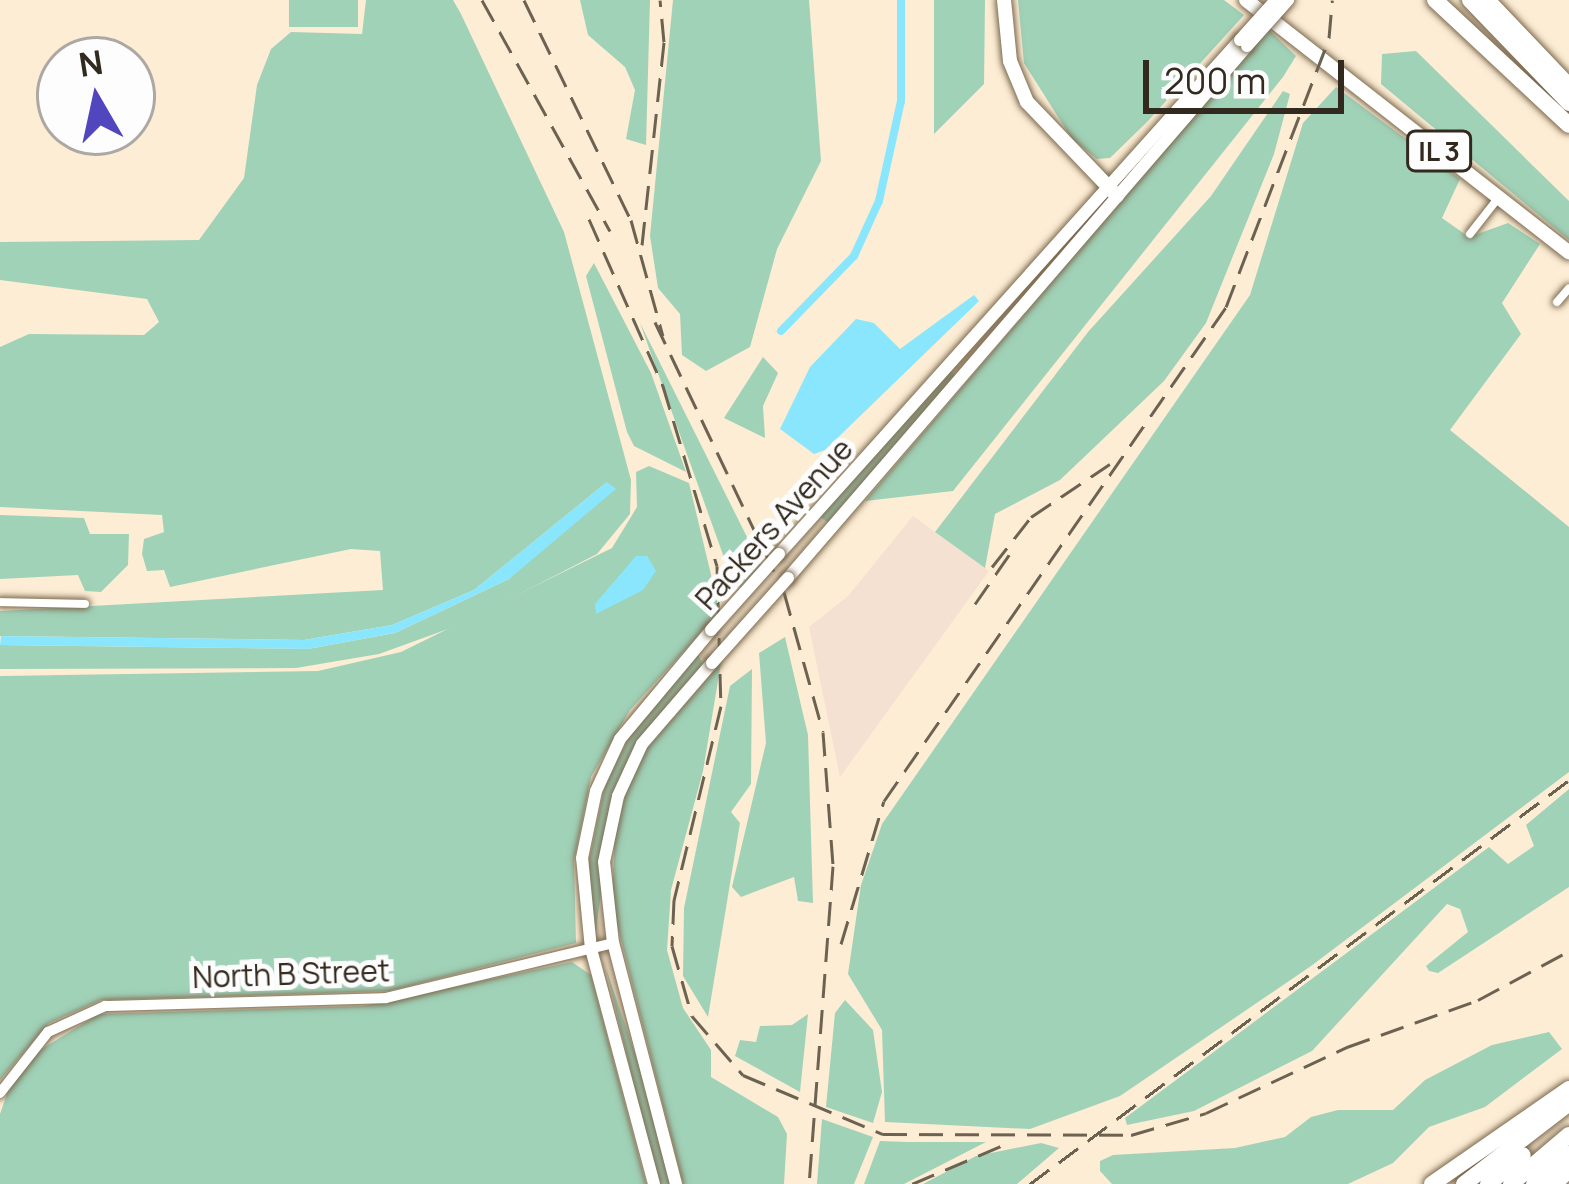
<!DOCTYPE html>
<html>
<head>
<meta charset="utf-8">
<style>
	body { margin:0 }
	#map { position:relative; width:1569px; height:1184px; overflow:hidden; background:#fdedd4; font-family:Manrope,sans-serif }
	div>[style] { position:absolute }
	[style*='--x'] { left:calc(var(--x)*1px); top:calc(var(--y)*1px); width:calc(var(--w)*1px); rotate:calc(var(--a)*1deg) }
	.industrial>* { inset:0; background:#f5e1d2 }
	.green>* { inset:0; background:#a0d2b8; transform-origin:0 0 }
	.water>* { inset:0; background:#89e6fc }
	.canal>* { height:8px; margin:-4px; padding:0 4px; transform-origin:4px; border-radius:4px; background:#89e6fc }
	.roads { filter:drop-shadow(0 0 3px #7b694e) drop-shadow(0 0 3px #7b694e) }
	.minor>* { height:8px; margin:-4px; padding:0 4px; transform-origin:4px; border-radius:4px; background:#fff }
	.tertiary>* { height:10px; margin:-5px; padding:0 5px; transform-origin:5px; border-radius:5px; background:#fff }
	.secondary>* { height:12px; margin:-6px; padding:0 6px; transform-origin:6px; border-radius:6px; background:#fff }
	.primary>* { height:14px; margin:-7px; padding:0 7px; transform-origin:7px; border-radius:7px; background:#fff }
	.motorway>* { height:16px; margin:-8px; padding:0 8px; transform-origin:8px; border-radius:8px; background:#fff }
	.rail>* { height:3px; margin-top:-1.5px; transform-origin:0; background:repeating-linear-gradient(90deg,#6c6252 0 24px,transparent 0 36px) }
	.bridges { filter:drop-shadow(0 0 3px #7b694e) drop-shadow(0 0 3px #7b694e) }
	.secondary-bridge>* { height:12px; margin:-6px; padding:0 6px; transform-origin:6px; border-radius:6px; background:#fff }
	span { translate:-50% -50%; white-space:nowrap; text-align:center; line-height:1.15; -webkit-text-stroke:10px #fdfdfd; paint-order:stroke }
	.shield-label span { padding:3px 9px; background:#fdfdfd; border:3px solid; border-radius:9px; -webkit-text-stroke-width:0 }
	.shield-label { font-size:27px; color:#322a1e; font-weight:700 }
	.street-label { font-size:30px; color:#322a1e }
	.north { position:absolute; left:36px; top:36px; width:120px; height:120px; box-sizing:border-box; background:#fdfdfd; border:3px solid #aca9a4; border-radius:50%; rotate:351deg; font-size:33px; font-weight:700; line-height:48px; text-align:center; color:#322a1e }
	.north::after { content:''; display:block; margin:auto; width:42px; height:54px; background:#5146bd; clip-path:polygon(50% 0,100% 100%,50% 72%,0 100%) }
	.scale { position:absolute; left:1143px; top:60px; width:201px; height:54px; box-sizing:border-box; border:6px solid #322a1e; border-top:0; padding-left:15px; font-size:36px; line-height:42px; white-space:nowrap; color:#322a1e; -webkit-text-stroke:9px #fdfdfd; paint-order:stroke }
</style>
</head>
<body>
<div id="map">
	<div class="industrial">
		<div style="clip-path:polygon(913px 516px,989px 571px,840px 777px,809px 627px,848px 596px)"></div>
	</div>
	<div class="green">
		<div style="left:289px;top:0;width:69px;height:27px"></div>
		<div style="clip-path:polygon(366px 0,453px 0,461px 14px,564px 232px,631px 480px,630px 514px,597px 554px,459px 625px,379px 654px,296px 668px,0 669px,0 645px,308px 649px,395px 633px,509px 579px,607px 482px,474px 590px,392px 625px,304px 640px,0 636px,0 611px,383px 590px,380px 551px,351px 549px,170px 587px,164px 570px,147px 571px,142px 554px,144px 539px,164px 532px,162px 515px,0 507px,0 347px,29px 334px,144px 335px,159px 322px,147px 299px,0 280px,0 242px,199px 240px,244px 178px,257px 85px,271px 49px,291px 32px,362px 34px)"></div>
		<div style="clip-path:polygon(580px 0,650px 0,646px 145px,626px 139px,635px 90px,625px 67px,588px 35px)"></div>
		<div style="clip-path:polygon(673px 0,809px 0,821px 161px,777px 249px,750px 347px,706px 371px,682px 355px,680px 314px,658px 288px,650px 236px)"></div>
		<div style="clip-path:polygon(934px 0,985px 0,984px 84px,934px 134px)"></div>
		<div style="clip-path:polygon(1018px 0,1224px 0,1244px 15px,1147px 122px,1110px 158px,1097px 159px,1072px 139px,1024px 63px)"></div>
		<div style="clip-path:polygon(1268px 29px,1296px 56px,1283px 77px,953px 491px,865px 501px)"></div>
		<div style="clip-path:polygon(1416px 51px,1569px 201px,1569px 240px,1381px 84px,1382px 54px)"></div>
		<div style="clip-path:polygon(1336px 87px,1460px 179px,1442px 218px,1469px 237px,1508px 223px,1540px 244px,1502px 303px,1521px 334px,1450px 430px,1569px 527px,1569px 772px,1311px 966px,1120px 1096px,1030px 1129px,885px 1122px,882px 1030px,848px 974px,861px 885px,882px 824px,1250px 295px,1303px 123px)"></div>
		<div style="clip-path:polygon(1283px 91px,1290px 94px,1274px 154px,1206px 323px,1164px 381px,1060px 480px,995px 514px,985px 568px,935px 532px,1088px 332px,1211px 196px)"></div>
		<div style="clip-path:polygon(594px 263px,651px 373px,686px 472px,634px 446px,627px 432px,586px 276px)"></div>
		<div style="clip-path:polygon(640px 323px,761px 565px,741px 588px,727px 566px)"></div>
		<div style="clip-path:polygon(763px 357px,778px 373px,763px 406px,765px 438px,724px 418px)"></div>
		<div style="clip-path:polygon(950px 371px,957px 377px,829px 523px,820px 517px)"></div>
		<div style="clip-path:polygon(649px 466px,689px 483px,720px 612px,630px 710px,591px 777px,574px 861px,576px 943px,389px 991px,101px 1000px,49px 1023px,0 1080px,0 676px,318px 671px,401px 652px,612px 548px,637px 507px,636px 472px)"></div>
		<div style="clip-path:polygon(0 515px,84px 518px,90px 534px,129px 534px,128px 565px,101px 592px,85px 591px,78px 575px,0 579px)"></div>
		<div style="clip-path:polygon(785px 637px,808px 735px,813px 903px,798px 901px,794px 877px,741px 897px,732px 887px,766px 743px,759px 653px)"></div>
		<div style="clip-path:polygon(698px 654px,703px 665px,649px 727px,615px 790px,595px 938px,587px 872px,605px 785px,632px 731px)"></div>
		<div style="clip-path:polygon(721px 663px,703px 771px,671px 890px,667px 950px,683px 1008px,711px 1050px,711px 1077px,778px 1117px,787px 1134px,784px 1184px,683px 1184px,612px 904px,615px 829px,626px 793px,647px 748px)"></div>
		<div style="clip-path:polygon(752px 669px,751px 784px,731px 812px,740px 823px,708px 1017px,683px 976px,684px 908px,730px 686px)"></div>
		<div style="clip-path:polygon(1569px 789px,1569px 887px,1438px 973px,1429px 971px,1426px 966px,1468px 932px,1460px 909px,1447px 904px,1312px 1051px,1194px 1111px,1127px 1125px,1125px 1118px,1489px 847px,1508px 864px,1534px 846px,1526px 825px)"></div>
		<div style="clip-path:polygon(572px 962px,591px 975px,646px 1184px,0 1184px,0 1114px,8px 1091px,35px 1053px,99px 1014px,363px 1006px)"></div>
		<div style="clip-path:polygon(606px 969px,642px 1074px,670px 1184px,658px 1184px)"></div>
		<div style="clip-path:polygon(845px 1000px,873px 1030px,882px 1092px,873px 1123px,826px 1107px,835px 1013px)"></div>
		<div style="clip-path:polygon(808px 1014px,800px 1092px,735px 1056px,740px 1040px,756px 1042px,760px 1026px,792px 1025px)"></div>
		<div style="clip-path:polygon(1549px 1032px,1562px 1049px,1485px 1107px,1429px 1127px,1393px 1163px,1348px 1184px,1112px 1184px,1100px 1171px,1100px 1161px,1113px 1155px,1235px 1148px,1285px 1137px,1311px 1117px,1338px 1110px,1393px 1110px,1425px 1080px,1492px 1045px)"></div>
		<div style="clip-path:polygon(822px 1119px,873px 1137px,854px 1184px,817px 1184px)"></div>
		<div style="clip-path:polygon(880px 1141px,907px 1142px,986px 1142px,904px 1184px,864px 1184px)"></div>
		<div style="clip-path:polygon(1041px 1143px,1059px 1148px,1017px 1184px,923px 1184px,976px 1156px)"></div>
	</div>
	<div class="water">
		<div style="clip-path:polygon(974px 295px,979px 301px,825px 450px,814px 454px,780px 429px,810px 367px,856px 319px,874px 323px,900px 349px)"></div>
		<div style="clip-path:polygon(607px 482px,616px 489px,509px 579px,395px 633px,308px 649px,0 645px,1px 636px,304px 640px,392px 625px,474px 590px)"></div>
		<div style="clip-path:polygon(636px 556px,647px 556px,656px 571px,643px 590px,596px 614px,595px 604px)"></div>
	</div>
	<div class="canal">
		<div style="--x:781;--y:331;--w:105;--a:-45.8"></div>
		<div style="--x:854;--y:256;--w:60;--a:-65.6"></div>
		<div style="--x:879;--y:201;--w:102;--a:-77.6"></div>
		<div style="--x:901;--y:101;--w:101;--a:-90"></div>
	</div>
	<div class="roads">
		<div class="minor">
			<div style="--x:1470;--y:234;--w:47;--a:-51.9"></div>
			<div style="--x:1557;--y:302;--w:18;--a:-49"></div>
			<div style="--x:0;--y:602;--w:85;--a:1.3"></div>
		</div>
		<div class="tertiary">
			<div style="--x:0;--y:1093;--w:78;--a:-51.8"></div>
			<div style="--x:48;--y:1032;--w:63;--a:-24.5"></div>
			<div style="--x:105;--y:1006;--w:281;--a:-1.6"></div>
			<div style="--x:386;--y:998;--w:234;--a:-13.6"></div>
		</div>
		<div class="secondary">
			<div style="--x:779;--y:554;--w:690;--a:-48.11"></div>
			<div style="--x:788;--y:578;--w:703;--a:-49.21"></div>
			<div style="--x:654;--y:1184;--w:243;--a:-105"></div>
			<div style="--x:591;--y:949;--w:91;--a:-95.6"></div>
			<div style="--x:582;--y:858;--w:68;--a:-78.2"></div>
			<div style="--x:596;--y:791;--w:57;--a:-65.2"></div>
			<div style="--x:620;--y:739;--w:142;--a:-50.1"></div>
			<div style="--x:676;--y:1184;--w:249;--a:-104.6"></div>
			<div style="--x:613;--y:943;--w:81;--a:-96.3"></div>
			<div style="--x:604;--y:862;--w:67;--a:-78"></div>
			<div style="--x:618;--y:796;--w:57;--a:-65.2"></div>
			<div style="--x:642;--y:744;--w:107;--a:-49.2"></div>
		</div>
		<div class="primary">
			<div style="--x:1004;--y:0;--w:61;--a:84.4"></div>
			<div style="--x:1010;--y:61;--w:44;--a:67.5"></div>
			<div style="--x:1027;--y:102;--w:130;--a:46.2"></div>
			<div style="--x:1246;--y:0;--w:410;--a:38"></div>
		</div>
		<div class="motorway">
			<div style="--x:1435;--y:0;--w:183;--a:43"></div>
			<div style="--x:1470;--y:0;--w:143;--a:46.1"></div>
			<div style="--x:1487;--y:0;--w:119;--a:46.4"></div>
			<div style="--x:1432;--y:1184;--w:167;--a:-34.7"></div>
			<div style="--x:1464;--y:1184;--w:133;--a:-37.6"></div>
			<div style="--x:1488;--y:1184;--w:45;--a:-39.6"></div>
			<div style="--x:1511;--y:1184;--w:76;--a:-40.2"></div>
			<div style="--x:1534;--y:1184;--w:46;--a:-40.6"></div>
			<div style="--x:1554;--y:1184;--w:21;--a:-43"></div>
		</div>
	</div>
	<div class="rail">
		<div style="--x:482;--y:0;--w:264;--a:61"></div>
		<div style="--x:524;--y:0;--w:245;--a:64.1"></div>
		<div style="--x:631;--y:220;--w:120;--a:74.6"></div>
		<div style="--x:589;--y:219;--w:183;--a:66.1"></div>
		<div style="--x:663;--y:386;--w:188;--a:73.3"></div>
		<div style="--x:717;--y:566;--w:140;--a:88.4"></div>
		<div style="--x:721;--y:706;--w:200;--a:103.6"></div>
		<div style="--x:674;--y:900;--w:46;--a:92.5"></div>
		<div style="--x:672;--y:946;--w:73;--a:74.1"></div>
		<div style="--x:692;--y:1016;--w:78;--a:49.2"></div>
		<div style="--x:743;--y:1075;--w:152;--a:22.9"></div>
		<div style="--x:883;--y:1134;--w:248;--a:0.2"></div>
		<div style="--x:1131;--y:1135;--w:78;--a:-16.3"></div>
		<div style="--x:1206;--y:1113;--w:156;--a:-25.1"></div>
		<div style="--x:1347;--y:1047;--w:139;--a:-19.7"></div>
		<div style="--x:1478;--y:1000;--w:103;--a:-28.3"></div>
		<div style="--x:642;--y:245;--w:204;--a:-83.8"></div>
		<div style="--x:664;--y:42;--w:42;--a:-95.4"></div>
		<div style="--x:655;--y:322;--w:299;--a:64.5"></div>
		<div style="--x:784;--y:592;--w:145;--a:74.4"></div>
		<div style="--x:823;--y:732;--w:134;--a:85.7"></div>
		<div style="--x:833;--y:866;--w:319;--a:94.3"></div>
		<div style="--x:992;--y:567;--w:63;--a:-52"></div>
		<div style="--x:1031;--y:517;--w:95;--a:-33.9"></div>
		<div style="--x:975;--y:604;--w:60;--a:-55.2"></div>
		<div style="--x:841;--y:944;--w:149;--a:-73.3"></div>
		<div style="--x:884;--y:801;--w:601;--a:-55.3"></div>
		<div style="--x:1226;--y:307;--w:288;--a:-69"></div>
		<div style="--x:1329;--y:38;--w:38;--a:-85"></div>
		<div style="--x:912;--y:1184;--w:97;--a:-23.1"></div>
		<div style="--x:1030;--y:1184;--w:674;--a:-36.85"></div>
	</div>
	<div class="bridges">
		<div class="secondary-bridge">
			<div style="--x:1240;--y:40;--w:54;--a:-48"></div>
			<div style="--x:1247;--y:46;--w:62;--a:-48.3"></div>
			<div style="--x:711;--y:630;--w:102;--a:-48.2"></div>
			<div style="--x:712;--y:663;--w:114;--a:-48.2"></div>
		</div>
	</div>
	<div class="shield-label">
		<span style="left:1439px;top:151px">IL 3</span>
	</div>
	<div class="street-label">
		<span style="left:774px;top:524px;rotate:-48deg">Packers Avenue</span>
		<span style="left:291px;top:974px;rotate:-2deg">North B Street</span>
	</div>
	<div class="north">N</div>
	<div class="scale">200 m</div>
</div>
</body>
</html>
